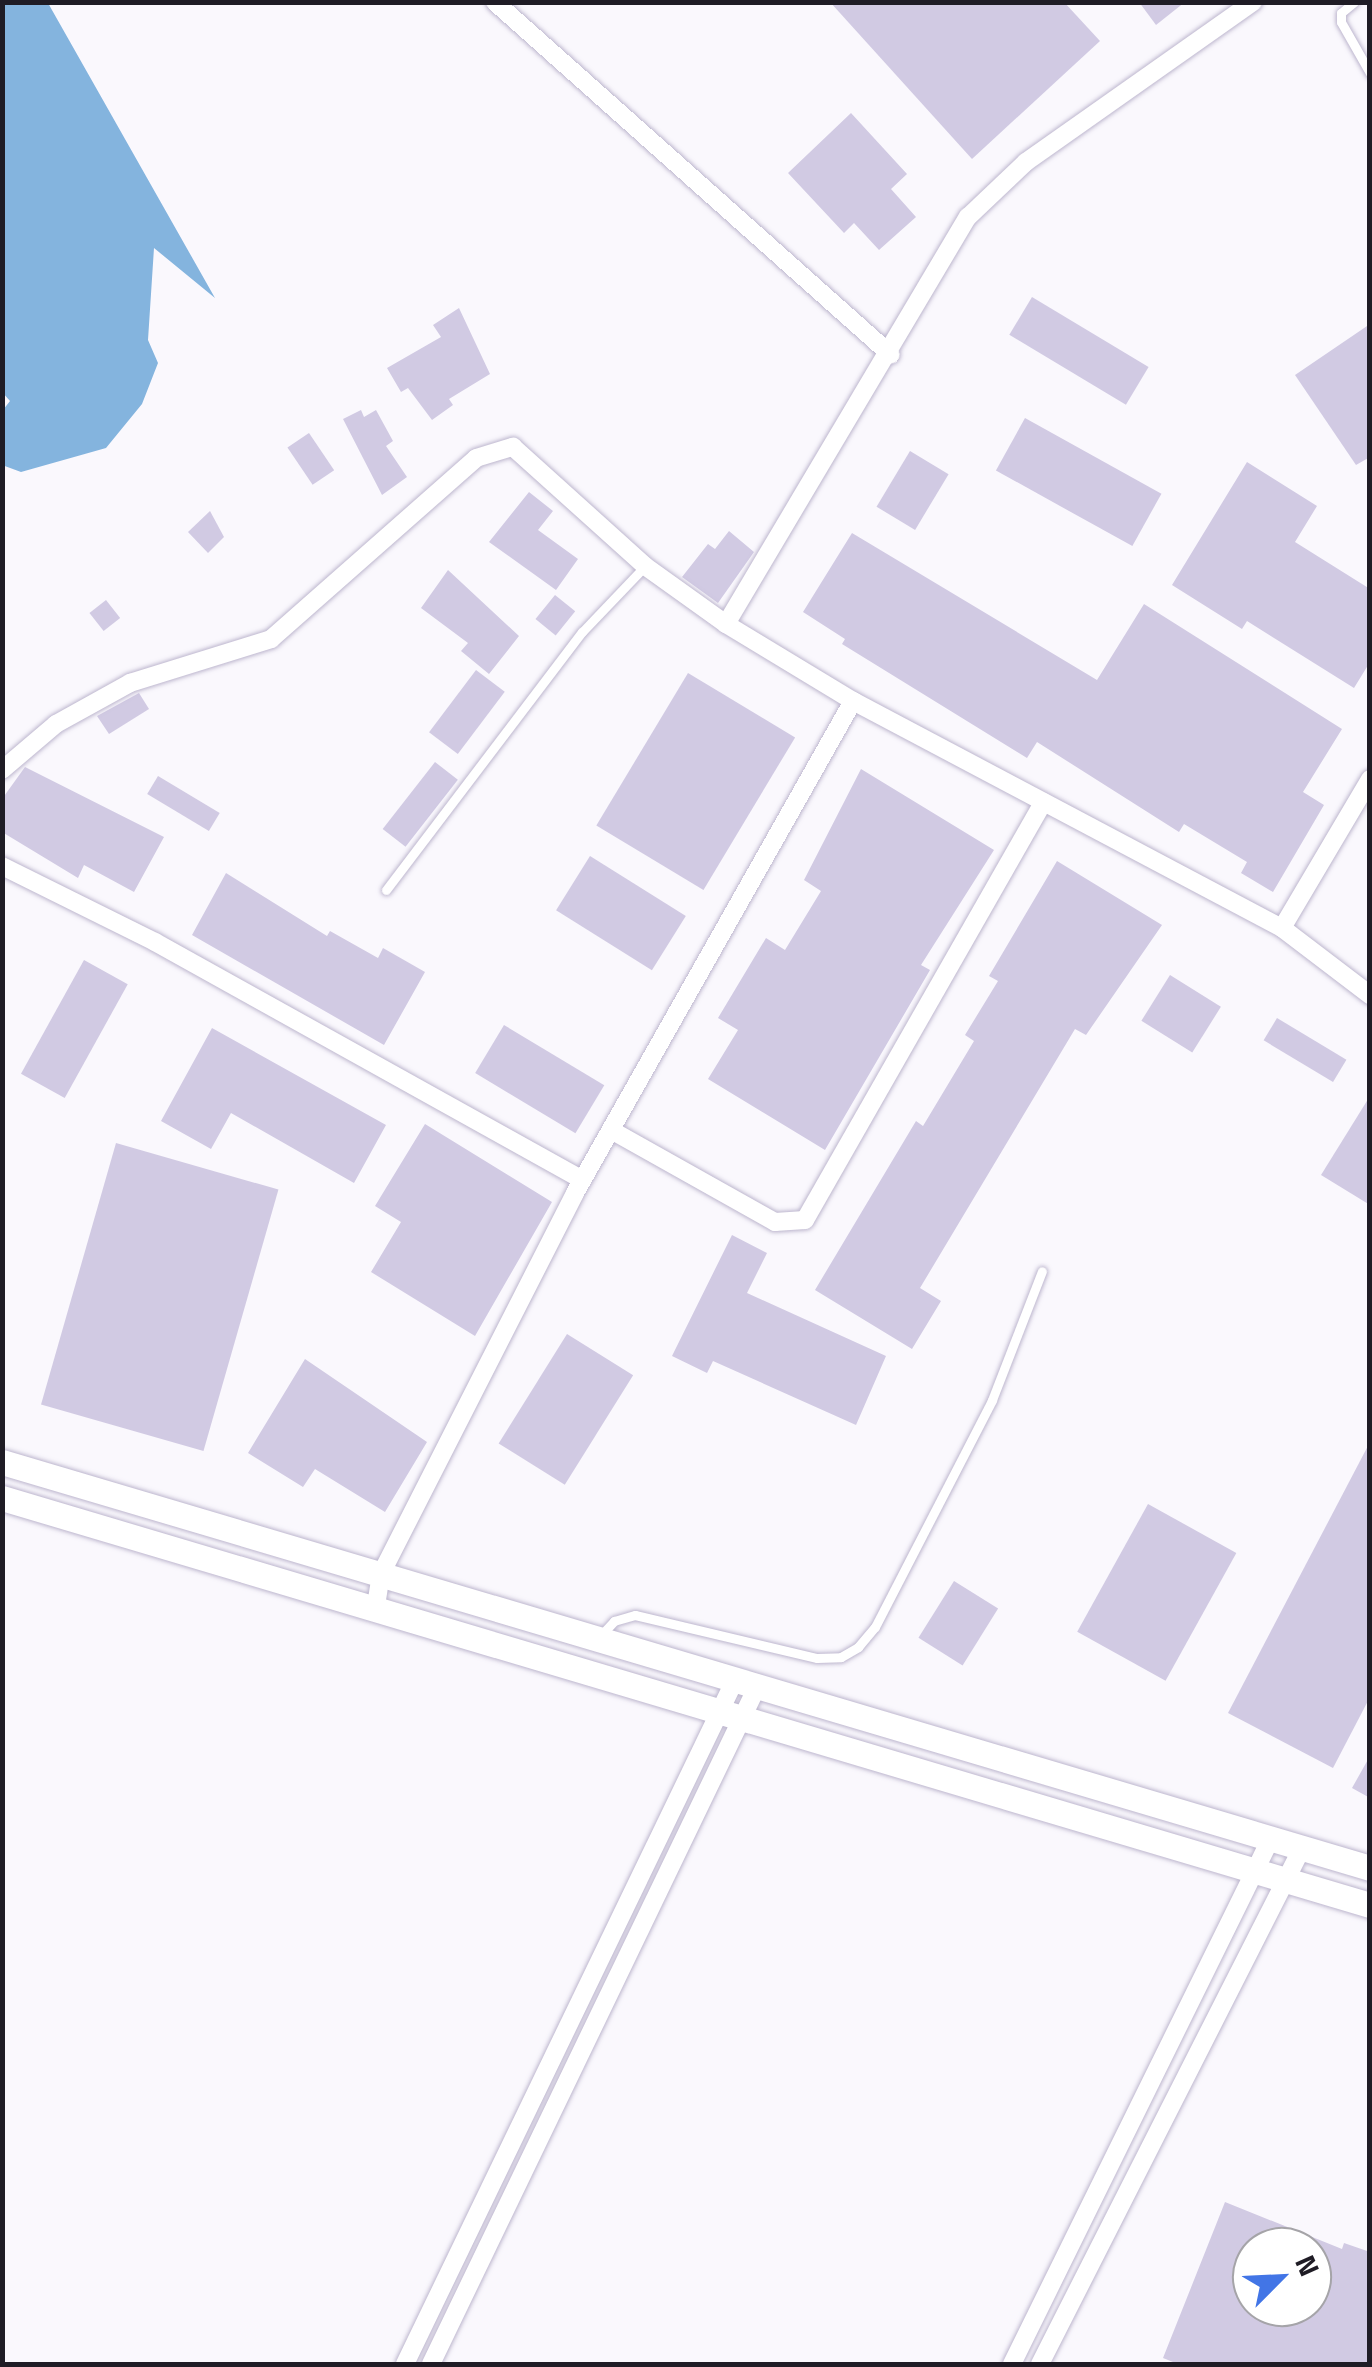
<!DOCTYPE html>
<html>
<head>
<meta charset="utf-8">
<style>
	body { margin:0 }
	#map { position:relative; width:1372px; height:2367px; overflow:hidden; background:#faf8fd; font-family:"Titillium Web",sans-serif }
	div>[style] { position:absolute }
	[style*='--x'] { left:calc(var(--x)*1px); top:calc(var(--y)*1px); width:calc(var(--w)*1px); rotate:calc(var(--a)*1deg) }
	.water>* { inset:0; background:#84b4de }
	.building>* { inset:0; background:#d1cae3; transform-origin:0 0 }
	.roads { filter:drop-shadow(0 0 2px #bdb6ce) drop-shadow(0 0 2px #bdb6ce) }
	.lane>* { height:9px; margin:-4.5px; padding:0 4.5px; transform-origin:4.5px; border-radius:4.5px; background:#fff }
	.street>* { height:18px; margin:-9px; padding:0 9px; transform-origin:9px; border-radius:9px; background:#fff }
	.secondary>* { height:25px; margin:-12.5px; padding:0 12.5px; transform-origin:12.5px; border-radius:12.5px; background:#fff }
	span { translate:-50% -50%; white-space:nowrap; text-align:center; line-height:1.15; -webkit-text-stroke:8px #fff; paint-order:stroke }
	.frame { position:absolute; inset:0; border:5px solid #1f1c25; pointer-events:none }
	.north { position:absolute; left:1232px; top:2227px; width:100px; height:100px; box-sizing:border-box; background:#fff; border:2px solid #a5a4a8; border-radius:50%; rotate:66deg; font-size:28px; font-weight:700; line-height:40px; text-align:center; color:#1f1c25 }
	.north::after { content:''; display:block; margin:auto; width:35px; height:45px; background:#4275e6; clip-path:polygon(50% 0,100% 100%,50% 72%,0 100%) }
</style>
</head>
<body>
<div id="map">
	<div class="water">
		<div style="clip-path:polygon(3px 2px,48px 3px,215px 298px,154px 248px,148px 340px,158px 363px,142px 404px,106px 448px,21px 472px,2px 465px,3px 410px,10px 401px,2px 392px)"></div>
	</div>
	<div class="building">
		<div style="clip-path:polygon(830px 2px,1064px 2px,1100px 41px,972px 159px)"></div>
		<div style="clip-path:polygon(1139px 2px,1185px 2px,1156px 25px)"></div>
		<div style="clip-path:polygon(851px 113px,907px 174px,891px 189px,916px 217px,879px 250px,854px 223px,844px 233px,788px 173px)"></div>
		<div style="left:1032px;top:297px;width:136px;height:44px;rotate:31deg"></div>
		<div style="clip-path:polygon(459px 308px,490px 374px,449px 399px,453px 405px,432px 420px,408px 388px,401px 392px,387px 368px,441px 337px,433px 325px)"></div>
		<div style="clip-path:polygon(1370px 324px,1370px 457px,1356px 465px,1295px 375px)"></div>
		<div style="clip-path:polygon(361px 410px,364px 417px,376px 410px,393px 441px,386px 446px,407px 477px,382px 495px,343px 419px)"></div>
		<div style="left:1025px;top:418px;width:156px;height:60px;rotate:29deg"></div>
		<div style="left:309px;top:433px;width:45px;height:26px;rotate:56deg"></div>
		<div style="left:910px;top:451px;width:45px;height:65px;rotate:31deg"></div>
		<div style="clip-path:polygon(1247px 462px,1317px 506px,1295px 542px,1370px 589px,1370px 662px,1354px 688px,1247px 621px,1242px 629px,1172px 585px)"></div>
		<div style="clip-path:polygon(529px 492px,553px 511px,538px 530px,578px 559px,556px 590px,489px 542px)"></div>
		<div style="clip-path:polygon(210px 511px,224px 537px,208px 553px,188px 532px)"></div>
		<div style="clip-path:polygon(729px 531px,754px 552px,718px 603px,682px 577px,708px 544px,715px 549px)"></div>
		<div style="clip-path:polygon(852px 533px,1097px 680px,1144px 604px,1342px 729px,1303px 792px,1324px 805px,1273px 892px,1241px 873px,1247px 862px,1184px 824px,1179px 832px,1037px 742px,1027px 758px,842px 644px,845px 639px,803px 612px)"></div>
		<div style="clip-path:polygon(448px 570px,519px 636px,489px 674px,461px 651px,468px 643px,421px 608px)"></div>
		<div style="left:555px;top:595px;width:26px;height:31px;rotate:39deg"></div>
		<div style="left:106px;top:600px;width:23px;height:21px;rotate:52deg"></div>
		<div style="left:476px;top:670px;width:36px;height:78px;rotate:37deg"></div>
		<div style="left:688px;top:673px;width:125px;height:178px;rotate:31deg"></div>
		<div style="clip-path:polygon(139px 693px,149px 709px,109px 734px,97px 716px)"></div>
		<div style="left:435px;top:762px;width:29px;height:85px;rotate:38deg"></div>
		<div style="clip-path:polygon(25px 767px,164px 837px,134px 892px,84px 865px,78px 878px,2px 832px,2px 799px)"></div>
		<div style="clip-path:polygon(861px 769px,994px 850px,921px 965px,930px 970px,825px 1150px,708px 1079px,738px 1030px,718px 1018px,766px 938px,785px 950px,821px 891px,804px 880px)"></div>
		<div style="left:158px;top:776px;width:72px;height:21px;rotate:31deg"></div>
		<div style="left:590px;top:856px;width:113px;height:64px;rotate:32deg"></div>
		<div style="clip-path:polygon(1057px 861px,1162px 925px,1086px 1035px,1075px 1029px,920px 1288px,941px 1301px,912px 1349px,815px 1290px,916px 1121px,923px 1126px,974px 1041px,965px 1035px,998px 981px,989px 976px)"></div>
		<div style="clip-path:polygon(226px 873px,327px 936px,330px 931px,378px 958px,383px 948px,425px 972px,384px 1045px,192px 935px)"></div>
		<div style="left:84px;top:960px;width:50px;height:130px;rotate:29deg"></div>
		<div style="left:1170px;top:975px;width:60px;height:54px;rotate:32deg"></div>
		<div style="left:1277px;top:1018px;width:81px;height:26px;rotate:31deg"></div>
		<div style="left:504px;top:1025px;width:117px;height:56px;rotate:31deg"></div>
		<div style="clip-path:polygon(212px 1028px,386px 1125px,354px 1183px,231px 1113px,211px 1149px,161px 1121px)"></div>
		<div style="clip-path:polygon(1370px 1096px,1370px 1205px,1321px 1175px)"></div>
		<div style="clip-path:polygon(425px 1124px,552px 1202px,475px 1336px,371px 1272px,401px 1222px,375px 1206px)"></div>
		<div style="left:116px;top:1143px;width:169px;height:272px;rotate:16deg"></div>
		<div style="clip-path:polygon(732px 1235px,767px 1253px,747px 1293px,886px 1356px,856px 1425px,713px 1361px,707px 1373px,672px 1356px)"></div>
		<div style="left:567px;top:1334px;width:78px;height:129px;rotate:32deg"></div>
		<div style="clip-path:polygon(305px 1359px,427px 1442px,385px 1512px,315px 1469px,303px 1487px,248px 1453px)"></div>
		<div style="clip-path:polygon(1370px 1442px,1370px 1697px,1333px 1768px,1228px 1713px)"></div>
		<div style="left:1148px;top:1504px;width:101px;height:146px;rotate:29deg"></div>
		<div style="left:954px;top:1581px;width:52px;height:67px;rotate:32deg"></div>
		<div style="clip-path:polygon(1370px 1756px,1370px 1798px,1352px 1788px)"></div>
		<div style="clip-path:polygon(evenodd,1225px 2202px,1342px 2249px,1344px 2243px,1370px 2252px,1370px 2364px,1178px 2364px,1163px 2358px,1225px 2202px,1252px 2247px,1312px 2247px,1312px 2307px,1252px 2307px,1252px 2247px)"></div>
	</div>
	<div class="roads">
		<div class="lane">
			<div style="--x:1354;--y:2;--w:17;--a:140"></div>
			<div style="--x:1341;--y:13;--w:9;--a:90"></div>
			<div style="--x:1341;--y:22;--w:59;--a:60.4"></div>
			<div style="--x:386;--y:890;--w:324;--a:-52.8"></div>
			<div style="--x:582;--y:632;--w:91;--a:-46.3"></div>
			<div style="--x:602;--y:1634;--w:18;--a:-47"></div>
			<div style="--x:614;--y:1621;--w:22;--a:-16"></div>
			<div style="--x:635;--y:1615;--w:187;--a:13.3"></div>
			<div style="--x:817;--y:1658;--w:24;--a:-2"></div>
			<div style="--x:841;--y:1657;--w:20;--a:-30"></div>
			<div style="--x:858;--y:1647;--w:26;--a:-50"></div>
			<div style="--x:875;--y:1627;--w:255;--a:-62.7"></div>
			<div style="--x:992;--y:1400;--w:138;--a:-68.8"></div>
		</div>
		<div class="street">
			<div style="--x:495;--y:2;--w:530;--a:41.71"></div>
			<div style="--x:726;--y:624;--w:474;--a:-59.3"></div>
			<div style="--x:968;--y:217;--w:80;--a:-43.5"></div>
			<div style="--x:1026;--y:162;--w:278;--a:-35.2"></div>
			<div style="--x:2;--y:770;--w:71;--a:-40.4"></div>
			<div style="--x:56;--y:724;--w:85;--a:-29"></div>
			<div style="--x:130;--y:683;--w:148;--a:-17.3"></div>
			<div style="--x:271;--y:639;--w:273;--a:-41.4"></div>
			<div style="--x:476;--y:458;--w:39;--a:-17"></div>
			<div style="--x:513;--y:447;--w:178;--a:42"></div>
			<div style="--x:645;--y:566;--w:100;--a:35.6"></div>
			<div style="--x:726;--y:624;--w:149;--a:31.2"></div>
			<div style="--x:853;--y:701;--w:485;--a:27.9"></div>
			<div style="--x:1282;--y:928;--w:111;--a:37.3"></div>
			<div style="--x:2;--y:866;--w:171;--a:26.4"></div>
			<div style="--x:155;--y:942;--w:489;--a:29.1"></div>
			<div style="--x:1282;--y:928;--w:173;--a:-59.4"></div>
			<div style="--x:611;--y:1130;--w:188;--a:29.3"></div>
			<div style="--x:775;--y:1222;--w:30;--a:-4"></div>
			<div style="--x:805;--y:1220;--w:481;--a:-60.3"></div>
			<div style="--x:375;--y:1612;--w:38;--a:-81"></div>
			<div style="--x:381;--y:1574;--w:428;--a:-63"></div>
			<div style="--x:575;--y:1193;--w:565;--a:-60.53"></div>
			<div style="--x:405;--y:2364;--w:757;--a:-64.25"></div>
			<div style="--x:431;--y:2364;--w:749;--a:-64.29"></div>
			<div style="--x:1012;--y:2364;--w:586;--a:-63.78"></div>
			<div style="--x:1040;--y:2364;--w:579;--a:-63.08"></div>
		</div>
		<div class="secondary">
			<div style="--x:2;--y:1462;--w:1427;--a:16.53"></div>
			<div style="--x:2;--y:1498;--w:1427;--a:16.57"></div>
		</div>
	</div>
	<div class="frame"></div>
	<div class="north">N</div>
</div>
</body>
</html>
